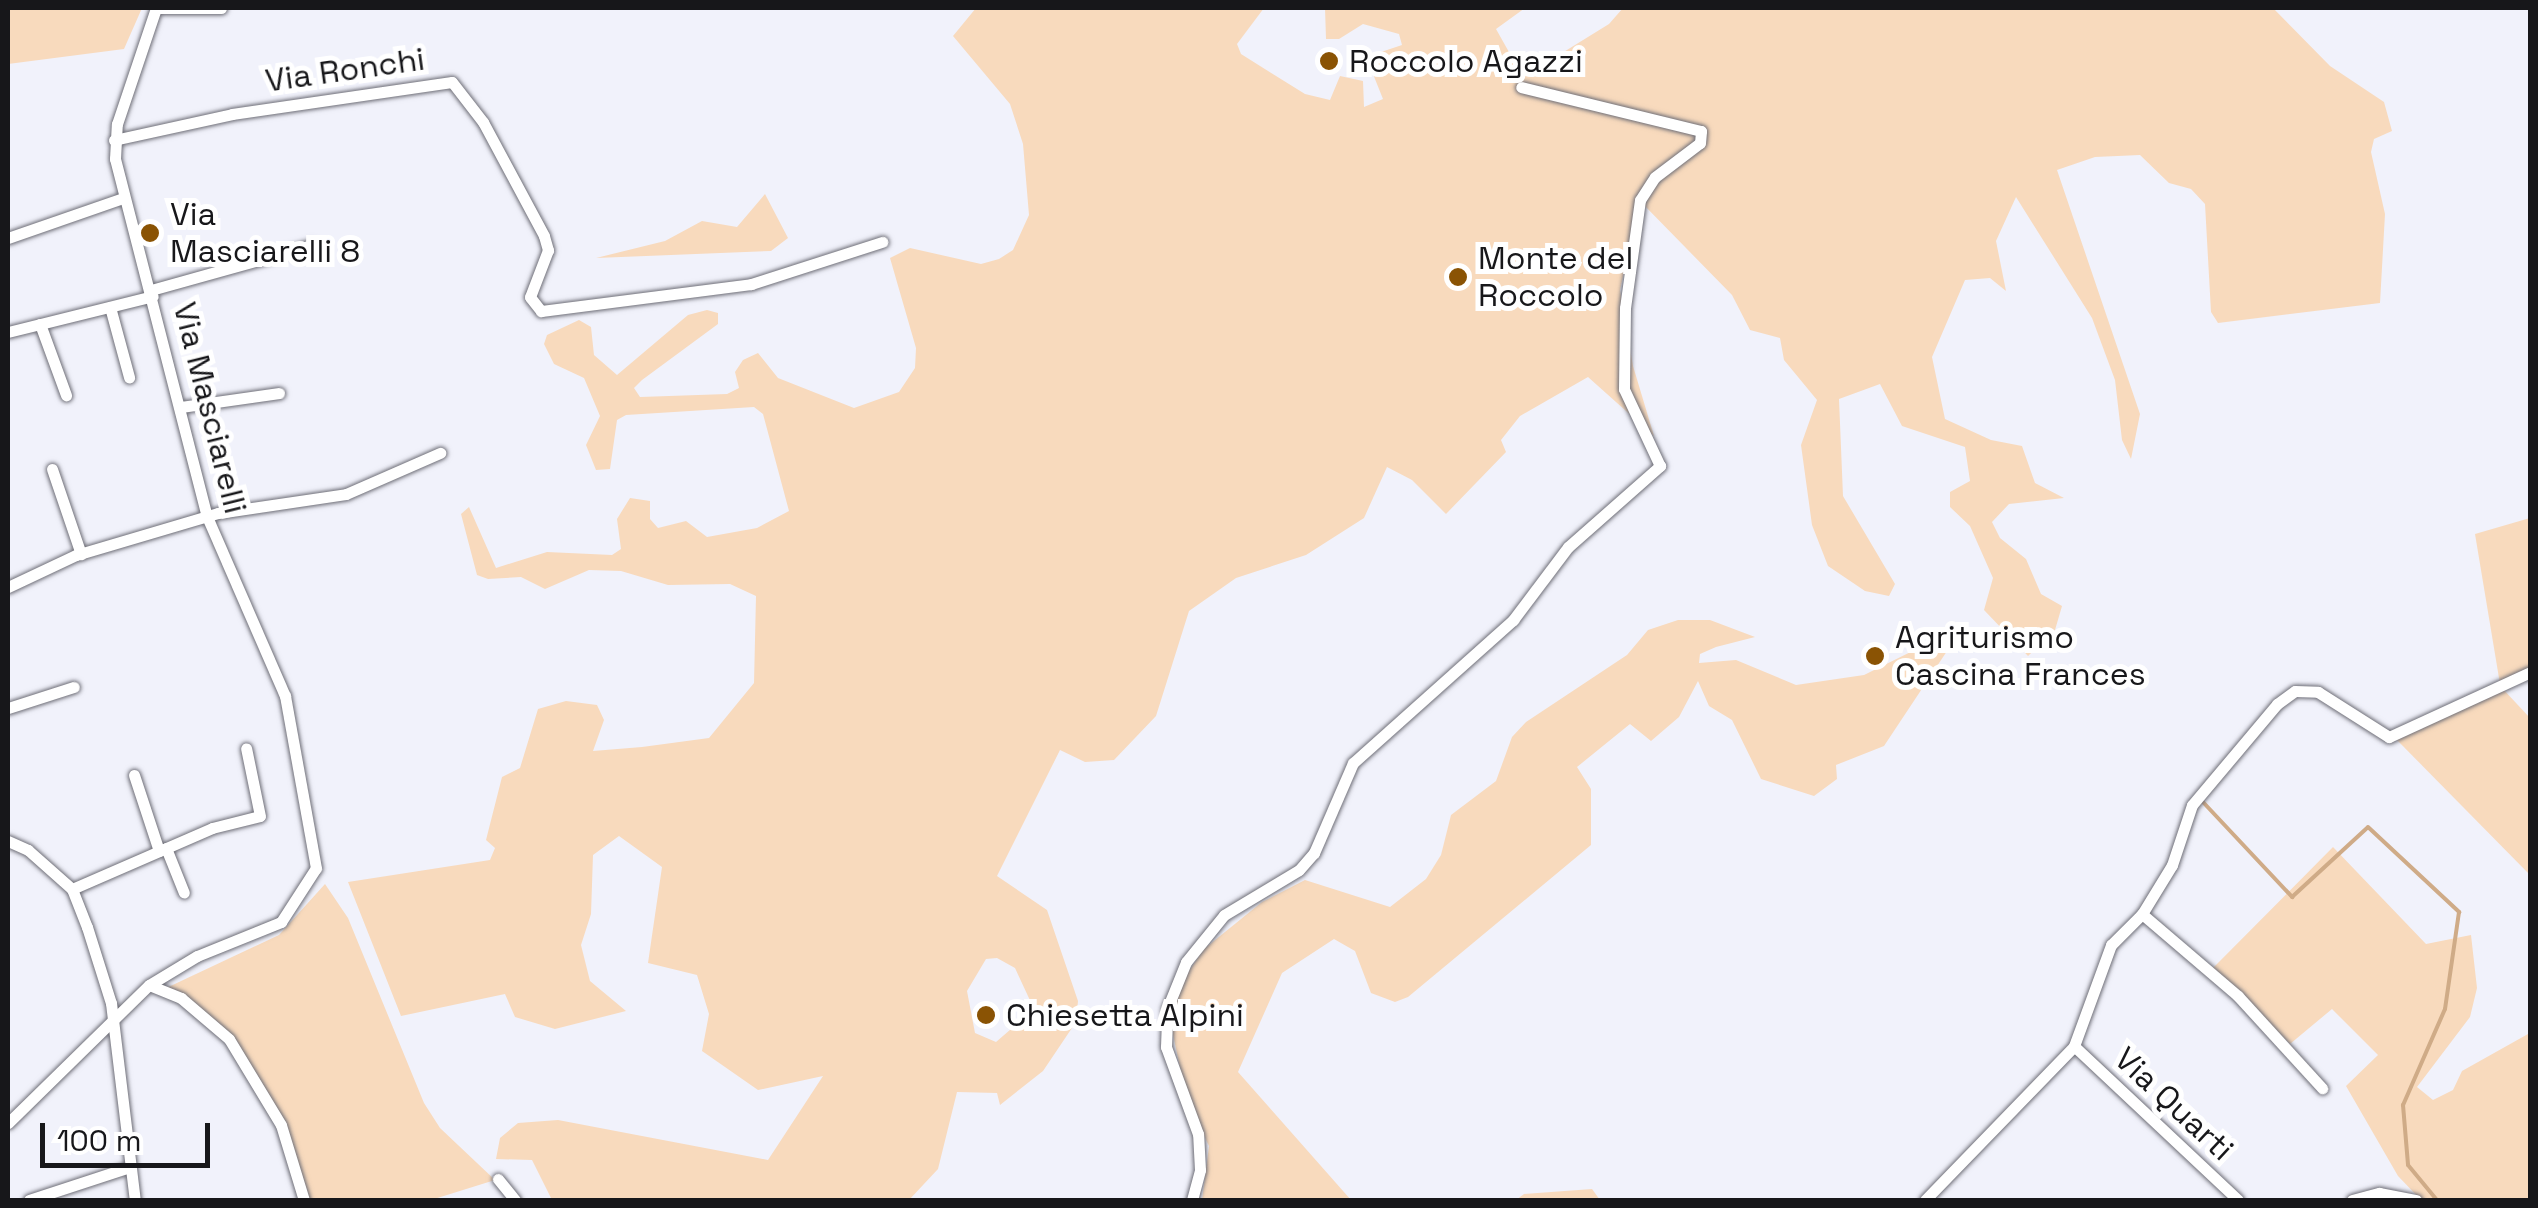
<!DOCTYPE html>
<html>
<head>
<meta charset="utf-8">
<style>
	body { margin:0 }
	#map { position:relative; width:2538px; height:1208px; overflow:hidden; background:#f1f2fb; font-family:"Space Grotesk",sans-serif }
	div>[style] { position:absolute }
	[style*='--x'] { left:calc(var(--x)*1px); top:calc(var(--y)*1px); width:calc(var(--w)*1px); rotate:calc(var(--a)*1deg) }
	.green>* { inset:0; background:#f8dabd }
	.stream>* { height:4px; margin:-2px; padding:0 2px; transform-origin:2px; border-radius:2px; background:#cfab87 }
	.roads { filter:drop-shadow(0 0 2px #6e6e77) drop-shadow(0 0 2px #6e6e77) }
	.minor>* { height:11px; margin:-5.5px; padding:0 5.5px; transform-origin:5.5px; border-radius:5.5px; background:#fff }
	.dots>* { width:28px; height:28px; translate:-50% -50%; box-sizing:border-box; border:5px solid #fff; border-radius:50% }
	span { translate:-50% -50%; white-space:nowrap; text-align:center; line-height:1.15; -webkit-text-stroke:10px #fff; paint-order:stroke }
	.poi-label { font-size:32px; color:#17171a }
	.left { translate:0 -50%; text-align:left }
	.street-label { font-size:32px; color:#17171a }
	.frame { position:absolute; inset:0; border:10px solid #17171a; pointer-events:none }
	.scale { position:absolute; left:40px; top:1123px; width:170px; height:45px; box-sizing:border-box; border:5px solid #17171a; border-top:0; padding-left:12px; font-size:30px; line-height:35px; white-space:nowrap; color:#17171a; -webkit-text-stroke:8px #fff; paint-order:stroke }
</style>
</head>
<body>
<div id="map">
	<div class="green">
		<div style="clip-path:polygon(8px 8px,142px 8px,124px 49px,8px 64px)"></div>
		<div style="clip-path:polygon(evenodd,976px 8px,1264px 8px,1237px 44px,1241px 54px,1305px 94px,1330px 100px,1340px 76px,1363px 81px,1364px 107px,1383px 99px,1369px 64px,1375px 54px,1402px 45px,1399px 34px,1363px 24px,1339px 39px,1326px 39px,1325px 8px,1525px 8px,1496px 29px,1523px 77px,1609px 24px,1623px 8px,2273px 8px,2330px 66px,2384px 102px,2392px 131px,2374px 139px,2371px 152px,2385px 214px,2380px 303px,2218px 323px,2211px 312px,2205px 204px,2191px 189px,2169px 183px,2140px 155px,2095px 157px,2057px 170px,2140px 414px,2131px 459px,2122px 440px,2115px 380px,2092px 318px,2016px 197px,1996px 241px,2006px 291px,1990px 278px,1965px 280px,1932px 357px,1945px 419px,1991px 440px,2022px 446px,2035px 483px,2064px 498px,2009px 504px,1992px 522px,2000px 538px,2026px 559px,2041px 594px,2062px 606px,2055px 630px,2028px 656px,1984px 610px,1993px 578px,1970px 526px,1950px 507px,1950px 492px,1970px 481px,1965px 447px,1902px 426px,1880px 384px,1839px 399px,1843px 496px,1895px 584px,1889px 596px,1865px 591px,1828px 566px,1812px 525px,1801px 445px,1817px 400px,1784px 360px,1780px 338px,1750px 330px,1732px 295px,1640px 201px,1620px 290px,1633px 366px,1654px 436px,1588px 377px,1520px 416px,1501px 440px,1506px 452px,1446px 514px,1412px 480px,1387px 467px,1364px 518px,1306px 555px,1236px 578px,1189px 611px,1156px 716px,1114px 760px,1085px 762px,1060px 750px,997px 876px,1047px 910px,1078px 1001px,1076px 1022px,1043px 1071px,1000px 1105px,997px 1093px,957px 1092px,938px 1169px,909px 1200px,552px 1200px,532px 1160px,496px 1159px,500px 1138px,518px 1123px,558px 1120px,768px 1160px,823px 1076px,758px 1090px,702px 1051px,709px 1014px,697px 975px,648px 963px,662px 867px,619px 836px,593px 855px,591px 914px,581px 945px,590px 981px,626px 1011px,555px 1029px,515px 1017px,505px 994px,401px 1016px,348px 882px,490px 860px,495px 848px,486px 840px,502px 777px,520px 768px,538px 709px,566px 701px,597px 705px,604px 720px,593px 751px,642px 747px,709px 738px,754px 683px,756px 596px,730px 584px,668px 585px,621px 571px,589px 570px,545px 589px,521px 577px,488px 579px,477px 575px,461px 514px,469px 507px,496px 568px,547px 552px,612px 555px,621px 549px,617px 519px,630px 498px,650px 501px,650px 519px,658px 528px,686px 521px,707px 537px,757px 528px,789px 511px,763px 414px,754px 407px,626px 415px,617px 420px,610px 469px,596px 470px,586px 445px,600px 416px,584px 378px,554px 364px,544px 344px,547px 335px,579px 320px,591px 327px,594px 355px,617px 375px,688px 315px,707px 310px,718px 313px,718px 324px,642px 380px,634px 388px,640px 397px,727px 394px,739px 388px,735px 372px,743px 360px,758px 353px,778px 378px,854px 408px,899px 392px,915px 368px,916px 348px,890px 258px,910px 248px,981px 264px,999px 259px,1013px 250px,1029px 215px,1023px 144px,1010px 104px,953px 36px,976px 8px,997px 958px,1015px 968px,1034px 1009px,996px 1042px,975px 1033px,967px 991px,986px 959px,997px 958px)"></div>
		<div style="clip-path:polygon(765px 194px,788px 238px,771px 251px,596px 258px,665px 241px,702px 221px,737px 227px)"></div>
		<div style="clip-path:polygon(2530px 518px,2530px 672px,2500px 684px,2475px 534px)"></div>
		<div style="clip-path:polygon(1678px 620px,1710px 620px,1755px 637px,1716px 647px,1700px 654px,1699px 663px,1736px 660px,1796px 685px,1864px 675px,1947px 634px,1955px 639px,1884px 746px,1836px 765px,1837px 779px,1814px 796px,1761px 779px,1732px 720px,1709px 706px,1698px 681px,1679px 717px,1651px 741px,1630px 724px,1577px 767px,1591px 789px,1591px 845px,1408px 997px,1395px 1002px,1371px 993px,1355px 951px,1334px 939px,1282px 973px,1238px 1072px,1351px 1200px,1202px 1200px,1209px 1146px,1187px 1101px,1171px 1025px,1175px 991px,1204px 949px,1262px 902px,1305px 880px,1390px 907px,1426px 879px,1441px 855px,1451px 815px,1496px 781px,1512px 737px,1526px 722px,1627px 655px,1648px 630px)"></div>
		<div style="clip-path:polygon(2503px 689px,2530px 718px,2530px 875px,2395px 738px)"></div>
		<div style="clip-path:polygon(2333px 847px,2426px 944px,2471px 935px,2477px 988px,2470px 1017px,2417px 1087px,2433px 1100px,2453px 1090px,2462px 1071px,2528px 1034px,2530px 1200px,2421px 1200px,2398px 1176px,2346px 1086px,2378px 1055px,2332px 1009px,2290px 1044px,2213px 968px)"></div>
		<div style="clip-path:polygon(325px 884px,348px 918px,424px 1103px,440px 1128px,495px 1180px,431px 1200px,310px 1200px,285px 1124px,234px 1041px,162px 990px,279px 935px)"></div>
		<div style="clip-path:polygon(1592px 1189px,1600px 1200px,1516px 1200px,1524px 1194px)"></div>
	</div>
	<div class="stream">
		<div style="--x:2202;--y:801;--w:132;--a:46.8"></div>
		<div style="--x:2292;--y:897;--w:103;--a:-42.6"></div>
		<div style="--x:2368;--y:827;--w:125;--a:43"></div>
		<div style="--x:2459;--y:912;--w:98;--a:98.2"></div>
		<div style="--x:2445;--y:1009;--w:105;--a:113.6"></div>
		<div style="--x:2403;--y:1105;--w:60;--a:85.2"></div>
		<div style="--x:2408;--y:1165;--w:45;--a:50.4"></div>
	</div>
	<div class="roads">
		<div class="minor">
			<div style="--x:156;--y:8;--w:65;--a:0"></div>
			<div style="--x:114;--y:140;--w:121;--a:-12.4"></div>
			<div style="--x:232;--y:114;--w:222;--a:-8.3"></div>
			<div style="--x:452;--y:82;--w:51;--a:52.2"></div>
			<div style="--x:483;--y:122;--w:129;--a:61.8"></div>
			<div style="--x:544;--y:236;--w:15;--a:74"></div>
			<div style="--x:548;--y:250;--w:50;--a:111"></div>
			<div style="--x:530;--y:297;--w:18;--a:52"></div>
			<div style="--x:541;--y:311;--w:212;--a:-7.3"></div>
			<div style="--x:751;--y:284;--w:138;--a:-17.8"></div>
			<div style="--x:8;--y:238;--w:122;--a:-19.2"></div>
			<div style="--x:151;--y:290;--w:167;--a:-15.6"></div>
			<div style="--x:110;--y:307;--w:73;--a:74.8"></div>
			<div style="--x:40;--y:324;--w:76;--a:69.9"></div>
			<div style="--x:8;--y:332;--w:149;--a:-13.9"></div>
			<div style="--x:181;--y:407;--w:99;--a:-8.1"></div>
			<div style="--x:52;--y:469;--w:90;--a:71.2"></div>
			<div style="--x:8;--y:587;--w:75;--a:-25.2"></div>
			<div style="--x:76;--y:555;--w:148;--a:-16.5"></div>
			<div style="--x:218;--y:513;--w:129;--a:-8.4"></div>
			<div style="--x:346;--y:494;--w:103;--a:-23.6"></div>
			<div style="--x:8;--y:708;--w:69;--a:-17.7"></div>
			<div style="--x:134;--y:775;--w:80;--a:71.8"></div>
			<div style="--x:8;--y:841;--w:22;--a:24"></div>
			<div style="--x:28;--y:850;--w:59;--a:41.6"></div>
			<div style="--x:72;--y:889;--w:41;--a:68.5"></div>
			<div style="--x:87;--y:927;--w:80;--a:72.5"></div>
			<div style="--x:111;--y:1003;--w:198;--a:83.1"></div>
			<div style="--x:166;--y:848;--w:48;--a:68.2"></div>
			<div style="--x:72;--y:889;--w:153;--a:-23.5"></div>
			<div style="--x:212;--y:828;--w:49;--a:-14"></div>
			<div style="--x:260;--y:816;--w:69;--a:-101.6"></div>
			<div style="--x:2142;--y:914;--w:126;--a:40.5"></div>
			<div style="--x:2238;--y:996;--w:125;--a:47.6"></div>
			<div style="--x:149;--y:985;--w:35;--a:22"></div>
			<div style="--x:181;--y:998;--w:63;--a:40.5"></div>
			<div style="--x:229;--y:1039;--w:100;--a:58.8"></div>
			<div style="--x:281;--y:1125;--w:78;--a:73"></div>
			<div style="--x:2074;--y:1046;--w:225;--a:43.2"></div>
			<div style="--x:8;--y:1123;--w:197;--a:-44.4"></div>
			<div style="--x:149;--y:985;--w:56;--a:-31.1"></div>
			<div style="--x:197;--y:956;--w:91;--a:-22"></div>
			<div style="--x:281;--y:922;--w:64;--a:-57.1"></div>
			<div style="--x:316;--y:868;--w:175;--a:-100.2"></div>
			<div style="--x:285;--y:696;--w:195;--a:-113.5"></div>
			<div style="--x:207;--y:517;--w:370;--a:-104.4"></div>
			<div style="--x:115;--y:159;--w:35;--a:-87"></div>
			<div style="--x:117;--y:124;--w:122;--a:-71.4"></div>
			<div style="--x:498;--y:1179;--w:27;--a:51"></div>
			<div style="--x:29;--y:1200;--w:106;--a:-18.1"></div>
			<div style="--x:1192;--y:1200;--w:31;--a:-75"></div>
			<div style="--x:1200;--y:1170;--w:36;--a:-93"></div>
			<div style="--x:1198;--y:1134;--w:93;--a:-110.2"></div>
			<div style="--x:1166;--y:1047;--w:38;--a:-88"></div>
			<div style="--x:1167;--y:1009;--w:51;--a:-68"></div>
			<div style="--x:1186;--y:962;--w:60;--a:-51"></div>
			<div style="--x:1224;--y:915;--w:87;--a:-31"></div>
			<div style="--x:1299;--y:870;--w:23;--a:-49"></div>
			<div style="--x:1314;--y:853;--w:98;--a:-66.6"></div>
			<div style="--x:1353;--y:763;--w:215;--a:-41.8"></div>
			<div style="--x:1513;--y:620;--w:91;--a:-53"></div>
			<div style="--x:1568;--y:547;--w:123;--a:-41.4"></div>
			<div style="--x:1660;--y:466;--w:85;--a:-115.1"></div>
			<div style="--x:1624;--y:389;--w:81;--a:-89.3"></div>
			<div style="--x:1625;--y:308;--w:109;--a:-82.1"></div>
			<div style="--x:1640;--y:200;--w:27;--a:-57"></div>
			<div style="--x:1655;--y:177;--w:56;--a:-37.1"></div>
			<div style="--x:1700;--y:143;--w:12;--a:-85"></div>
			<div style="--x:1701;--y:131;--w:185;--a:-166.3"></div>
			<div style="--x:1925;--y:1200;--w:214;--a:-45.9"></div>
			<div style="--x:2074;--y:1046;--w:108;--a:-69.9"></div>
			<div style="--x:2111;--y:945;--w:44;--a:-45"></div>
			<div style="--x:2142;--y:914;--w:57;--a:-58.5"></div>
			<div style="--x:2172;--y:865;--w:63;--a:-71.6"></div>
			<div style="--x:2192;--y:805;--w:132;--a:-49.9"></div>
			<div style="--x:2277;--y:704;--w:22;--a:-36"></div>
			<div style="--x:2295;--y:691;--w:23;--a:2"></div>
			<div style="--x:2318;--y:692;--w:84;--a:32.4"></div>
			<div style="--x:2389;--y:737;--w:155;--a:-24.7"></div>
			<div style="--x:2352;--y:1200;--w:28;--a:-15"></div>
			<div style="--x:2379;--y:1193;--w:38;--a:11"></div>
		</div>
	</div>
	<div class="dots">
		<div style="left:1329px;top:61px;background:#8a5304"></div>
		<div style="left:150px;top:233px;background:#8a5304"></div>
		<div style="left:1458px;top:277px;background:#8a5304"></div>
		<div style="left:1875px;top:656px;background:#8a5304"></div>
		<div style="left:986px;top:1015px;background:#8a5304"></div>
	</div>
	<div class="poi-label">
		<span class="left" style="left:1349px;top:61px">Roccolo Agazzi</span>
		<span class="left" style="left:170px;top:233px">Via<br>Masciarelli 8</span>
		<span class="left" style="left:1478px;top:277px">Monte del<br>Roccolo</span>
		<span class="left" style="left:1895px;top:656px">Agriturismo<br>Cascina Frances</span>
		<span class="left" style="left:1006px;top:1015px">Chiesetta Alpini</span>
	</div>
	<div class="street-label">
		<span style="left:345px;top:70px;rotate:-8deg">Via Ronchi</span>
		<span style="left:210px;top:408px;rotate:76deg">Via Masciarelli</span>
		<span style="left:2174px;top:1104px;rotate:43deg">Via Quarti</span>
	</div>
	<div class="frame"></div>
	<div class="scale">100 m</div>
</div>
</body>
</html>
